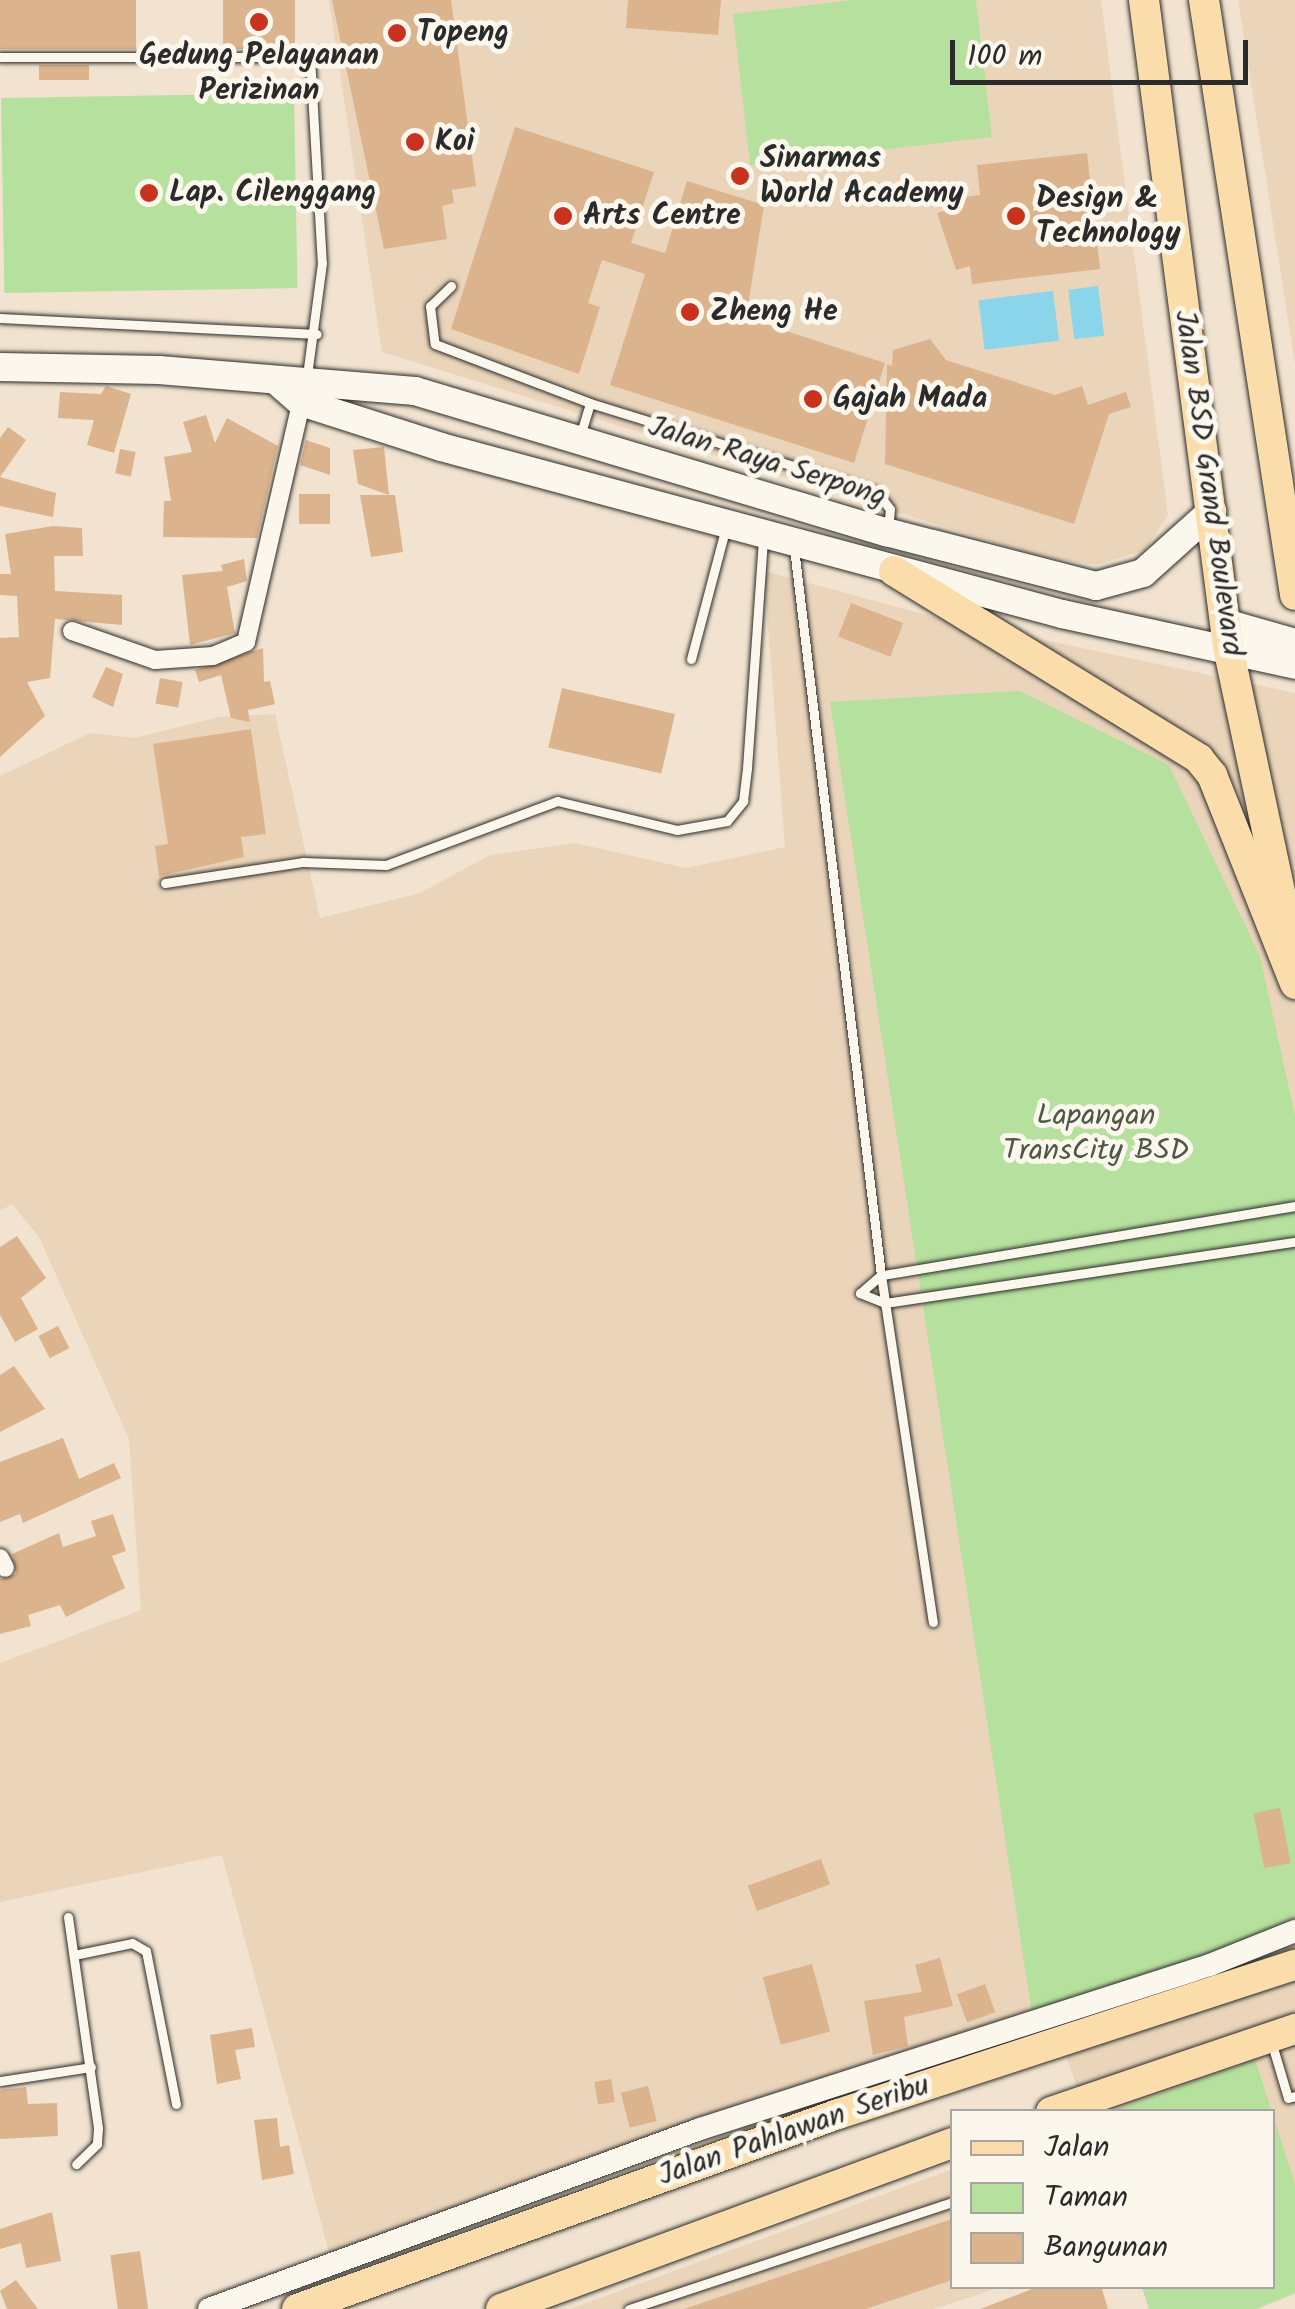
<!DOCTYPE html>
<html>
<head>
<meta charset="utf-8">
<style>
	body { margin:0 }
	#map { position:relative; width:1295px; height:2309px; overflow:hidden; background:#f1e3cf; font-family:Kalam,sans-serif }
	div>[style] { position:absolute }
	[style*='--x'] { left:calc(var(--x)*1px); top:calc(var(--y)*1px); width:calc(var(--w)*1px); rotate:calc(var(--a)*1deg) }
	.built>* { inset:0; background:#ead5bb }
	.green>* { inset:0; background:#b6e09d; transform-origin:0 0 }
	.water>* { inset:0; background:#8ad5ea; transform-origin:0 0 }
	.building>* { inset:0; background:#dbb38c; transform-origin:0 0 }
	.roads { filter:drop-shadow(0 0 2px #2b2b2b) drop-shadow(0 0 2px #2b2b2b) }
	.service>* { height:9px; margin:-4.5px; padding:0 4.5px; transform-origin:4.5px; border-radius:4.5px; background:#fbf7ec }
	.minor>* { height:18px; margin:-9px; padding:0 9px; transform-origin:9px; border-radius:9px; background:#fbf7ec }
	.tertiary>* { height:22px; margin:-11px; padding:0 11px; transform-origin:11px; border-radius:11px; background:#fbf7ec }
	.secondary>* { height:28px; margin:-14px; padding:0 14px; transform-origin:14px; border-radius:14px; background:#fbf7ec }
	.primary>* { height:30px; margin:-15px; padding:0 15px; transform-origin:15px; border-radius:15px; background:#faddab }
	.dots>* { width:28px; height:28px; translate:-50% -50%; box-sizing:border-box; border:5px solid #fbf7ec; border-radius:50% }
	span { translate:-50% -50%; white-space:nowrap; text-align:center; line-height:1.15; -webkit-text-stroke:10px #fbf7ec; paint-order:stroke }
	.poi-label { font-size:30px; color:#2b2b2b; font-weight:700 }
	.left { translate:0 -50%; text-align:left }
	.street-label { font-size:30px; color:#2b2b2b }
	.park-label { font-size:30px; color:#4e5848 }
	.legend { position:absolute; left:950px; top:2109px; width:325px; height:180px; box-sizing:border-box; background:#fbf7ec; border:2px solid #a8a59f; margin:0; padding:12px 18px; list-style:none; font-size:30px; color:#2b2b2b }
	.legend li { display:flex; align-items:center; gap:20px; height:50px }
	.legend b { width:50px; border:2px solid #a8a59f }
	.scale { position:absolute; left:950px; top:40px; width:298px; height:45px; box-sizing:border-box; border:5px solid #2b2b2b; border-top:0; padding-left:12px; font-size:30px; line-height:35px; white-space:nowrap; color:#2b2b2b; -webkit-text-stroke:8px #fbf7ec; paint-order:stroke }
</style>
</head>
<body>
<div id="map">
	<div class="built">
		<div style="clip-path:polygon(329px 0,1101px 0,1168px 515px,1145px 550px,1096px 565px,1035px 555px,382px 352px)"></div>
		<div style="clip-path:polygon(1238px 0,1295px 0,1295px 364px)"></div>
		<div style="clip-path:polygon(764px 571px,931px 616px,1295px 693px,1295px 2294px,1258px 2309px,1149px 2309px,1142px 2287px,1272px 2286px,1272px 2112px,1086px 2111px,1049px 2010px,332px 2263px,222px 1855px,0 1902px,0 1663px,141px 1610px,129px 1439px,39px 1237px,12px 1204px,0 1211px,0 776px,90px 733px,134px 738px,219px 717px,275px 714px,320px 918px,420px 893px,490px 855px,575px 843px,686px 868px,785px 847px)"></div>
		<div style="clip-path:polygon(952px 2169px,952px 2286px,1001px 2287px,933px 2309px,570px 2309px)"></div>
	</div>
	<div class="green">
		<div style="clip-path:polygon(854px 0,976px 0,992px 137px,750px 165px,733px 14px)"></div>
		<div style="left:294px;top:93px;width:195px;height:293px;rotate:89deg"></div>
		<div style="clip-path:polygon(1020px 691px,1169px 765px,1260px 956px,1295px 1116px,1295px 1917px,1217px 1953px,1032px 2014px,830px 702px)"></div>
		<div style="clip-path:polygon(1255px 2060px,1272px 2111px,1111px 2111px)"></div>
		<div style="clip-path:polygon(1273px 2115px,1295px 2184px,1295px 2293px,1255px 2309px,1149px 2309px,1142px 2287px,1272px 2286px)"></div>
	</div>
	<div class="water">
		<div style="left:1098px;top:286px;width:50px;height:30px;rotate:83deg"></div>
		<div style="left:1053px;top:291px;width:50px;height:75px;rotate:83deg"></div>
	</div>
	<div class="building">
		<div style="left:0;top:0;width:136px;height:49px"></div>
		<div style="left:223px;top:0;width:72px;height:49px"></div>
		<div style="clip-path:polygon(332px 0,451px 0,476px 186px,452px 190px,454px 203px,442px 206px,447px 239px,384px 249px)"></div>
		<div style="clip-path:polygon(628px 0,721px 0,718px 35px,626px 28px)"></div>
		<div style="left:39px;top:65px;width:50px;height:15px"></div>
		<div style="clip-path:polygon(515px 127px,654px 172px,631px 243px,665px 253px,687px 181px,764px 205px,746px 318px,885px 363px,854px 463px,610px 385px,645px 274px,602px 260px,588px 303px,600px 307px,579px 374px,451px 329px)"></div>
		<div style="clip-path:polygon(1087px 153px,1100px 269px,972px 284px,970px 266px,956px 270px,937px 213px,963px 205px,962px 197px,980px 195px,977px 165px)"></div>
		<div style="clip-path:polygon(930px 339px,946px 360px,1055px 395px,1082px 386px,1088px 405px,1126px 392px,1131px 407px,1109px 414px,1074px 524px,885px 464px,887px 364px,892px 366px,893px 350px)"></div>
		<div style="clip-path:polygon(106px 386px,131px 394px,114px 453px,87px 445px,94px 420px,58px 418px,60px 392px,101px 394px)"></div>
		<div style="clip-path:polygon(206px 415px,215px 443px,227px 418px,278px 446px,257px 538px,163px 537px,164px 501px,171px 501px,164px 457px,192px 452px,183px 422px)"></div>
		<div style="clip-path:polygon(8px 427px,26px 440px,0 477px,0 438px)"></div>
		<div style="clip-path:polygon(306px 440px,330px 448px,330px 475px,300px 465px)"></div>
		<div style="clip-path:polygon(384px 447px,389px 495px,358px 484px,353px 450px)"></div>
		<div style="left:120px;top:449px;width:16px;height:25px;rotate:11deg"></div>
		<div style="clip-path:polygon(0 477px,56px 493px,53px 517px,0 506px)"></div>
		<div style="left:299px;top:494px;width:31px;height:30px"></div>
		<div style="clip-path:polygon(360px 495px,395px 495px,403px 552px,371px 557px)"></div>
		<div style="clip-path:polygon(53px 526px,82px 528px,83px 556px,54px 556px,55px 591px,122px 595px,122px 625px,55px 619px,50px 678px,27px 682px,45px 716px,0 757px,0 638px,19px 637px,17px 596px,0 595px,0 574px,11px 574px,5px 534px)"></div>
		<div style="clip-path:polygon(244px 559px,247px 581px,227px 587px,235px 633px,190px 645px,182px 575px,223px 571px,221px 565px)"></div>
		<div style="left:851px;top:603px;width:56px;height:36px;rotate:21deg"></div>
		<div style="clip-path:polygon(263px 648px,264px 682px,270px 681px,275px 704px,248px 710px,250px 722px,231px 718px,221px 675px,199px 682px,195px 670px)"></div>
		<div style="clip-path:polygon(106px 667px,123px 674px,113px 707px,92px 697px)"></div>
		<div style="left:160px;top:678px;width:23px;height:26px;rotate:10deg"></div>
		<div style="left:562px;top:688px;width:116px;height:61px;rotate:13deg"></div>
		<div style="clip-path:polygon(251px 729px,266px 834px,241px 837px,244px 857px,159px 876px,155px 846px,168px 844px,153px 744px)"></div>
		<div style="clip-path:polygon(17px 1236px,46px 1278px,21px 1298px,38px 1329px,15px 1342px,0 1315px,0 1247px)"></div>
		<div style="left:58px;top:1326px;width:25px;height:22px;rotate:63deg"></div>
		<div style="clip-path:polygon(14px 1366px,45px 1409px,0 1432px,0 1375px)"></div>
		<div style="clip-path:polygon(63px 1438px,79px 1479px,114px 1463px,121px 1478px,23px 1523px,20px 1514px,0 1522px,0 1462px)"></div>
		<div style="clip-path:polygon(113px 1514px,126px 1551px,112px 1556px,125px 1588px,66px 1617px,60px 1605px,28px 1615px,31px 1626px,0 1634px,0 1579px,16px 1574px,12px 1554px,59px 1533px,63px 1547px,96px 1536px,91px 1521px)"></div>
		<div style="left:1280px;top:1808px;width:56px;height:27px;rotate:79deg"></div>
		<div style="left:821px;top:1859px;width:27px;height:78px;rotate:70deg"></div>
		<div style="clip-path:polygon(940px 1958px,953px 2006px,904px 2017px,908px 2046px,873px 2055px,864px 2001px,922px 1992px,915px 1965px)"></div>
		<div style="left:812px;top:1964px;width:70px;height:51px;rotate:75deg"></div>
		<div style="left:985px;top:1984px;width:30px;height:30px;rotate:70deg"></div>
		<div style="clip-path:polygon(252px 2028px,255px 2047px,235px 2050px,241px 2079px,217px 2084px,210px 2035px)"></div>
		<div style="left:611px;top:2079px;width:23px;height:17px;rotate:80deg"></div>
		<div style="left:648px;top:2086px;width:36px;height:28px;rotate:76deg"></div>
		<div style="clip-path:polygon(26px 2087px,28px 2104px,57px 2103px,58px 2136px,0 2139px,0 2090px)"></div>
		<div style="clip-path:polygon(277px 2118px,280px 2147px,289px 2145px,294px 2174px,262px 2180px,254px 2120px)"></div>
		<div style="clip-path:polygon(52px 2212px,61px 2261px,26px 2268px,21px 2243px,0 2249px,0 2229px)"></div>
		<div style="clip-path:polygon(952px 2219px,952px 2280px,866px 2309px,684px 2309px)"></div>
		<div style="left:140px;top:2251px;width:59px;height:30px;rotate:82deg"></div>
		<div style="clip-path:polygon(16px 2280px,38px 2309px,7px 2309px,0 2291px)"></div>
		<div style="clip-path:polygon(1040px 2286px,1101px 2286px,1108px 2309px,980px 2309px)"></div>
	</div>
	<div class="roads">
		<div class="service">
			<div style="--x:0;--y:57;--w:310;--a:0"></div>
			<div style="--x:310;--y:57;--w:206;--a:86.7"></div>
			<div style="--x:322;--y:263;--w:114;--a:97.6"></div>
			<div style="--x:451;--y:286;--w:29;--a:136"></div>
			<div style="--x:430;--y:306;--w:38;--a:83"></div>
			<div style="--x:435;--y:344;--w:166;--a:20.8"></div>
			<div style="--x:0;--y:318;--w:317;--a:2.9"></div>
			<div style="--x:580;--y:436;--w:34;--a:-73"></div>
			<div style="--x:590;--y:403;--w:300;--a:17.2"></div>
			<div style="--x:877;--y:492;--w:21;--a:53"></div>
			<div style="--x:890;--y:509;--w:18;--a:96"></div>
			<div style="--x:794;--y:548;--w:732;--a:83.18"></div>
			<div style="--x:881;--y:1275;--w:351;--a:81.5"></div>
			<div style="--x:691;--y:659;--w:133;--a:-75.2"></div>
			<div style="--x:165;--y:883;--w:140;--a:-8.7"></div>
			<div style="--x:303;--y:862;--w:83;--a:2.1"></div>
			<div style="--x:386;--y:865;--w:183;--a:-20.5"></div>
			<div style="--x:557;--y:801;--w:123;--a:13.6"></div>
			<div style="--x:677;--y:830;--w:51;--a:-10.2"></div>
			<div style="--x:727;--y:821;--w:26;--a:-51"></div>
			<div style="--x:743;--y:801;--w:33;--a:-83"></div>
			<div style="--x:747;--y:768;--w:230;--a:-86"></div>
			<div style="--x:1295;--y:1206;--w:420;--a:170.5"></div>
			<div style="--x:881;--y:1275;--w:28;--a:139"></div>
			<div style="--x:860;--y:1293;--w:27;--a:22"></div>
			<div style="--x:885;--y:1303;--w:415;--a:-8.5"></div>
			<div style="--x:68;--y:1917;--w:213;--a:81.9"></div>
			<div style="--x:98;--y:2128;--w:16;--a:94"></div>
			<div style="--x:97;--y:2144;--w:29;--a:136"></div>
			<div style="--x:74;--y:1955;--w:59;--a:-11.7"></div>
			<div style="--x:132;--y:1943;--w:16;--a:30"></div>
			<div style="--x:146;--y:1951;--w:156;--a:78.9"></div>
			<div style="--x:1271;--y:2041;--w:59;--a:73.4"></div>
			<div style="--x:1288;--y:2098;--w:7;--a:-16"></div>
			<div style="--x:0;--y:2081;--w:92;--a:-8.7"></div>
			<div style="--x:629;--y:2309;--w:340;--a:-18.3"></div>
		</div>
		<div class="minor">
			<div style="--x:72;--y:631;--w:88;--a:19.3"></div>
			<div style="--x:155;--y:660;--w:58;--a:-3.9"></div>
			<div style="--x:213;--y:656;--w:36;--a:-23"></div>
			<div style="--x:246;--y:642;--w:253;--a:-77"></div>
			<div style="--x:0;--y:1558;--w:11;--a:63"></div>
		</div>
		<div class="tertiary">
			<div style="--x:209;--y:2309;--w:523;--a:-20.13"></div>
			<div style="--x:700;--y:2129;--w:536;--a:-17.83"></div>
			<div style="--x:1210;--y:1965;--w:92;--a:-21.8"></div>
		</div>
		<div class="secondary">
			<div style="--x:0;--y:367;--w:159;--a:1.1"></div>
			<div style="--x:159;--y:370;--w:257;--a:4.7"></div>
			<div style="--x:415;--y:391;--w:492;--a:16.7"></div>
			<div style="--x:886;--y:532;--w:217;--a:14.4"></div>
			<div style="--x:1096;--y:586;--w:49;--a:-15.5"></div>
			<div style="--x:1143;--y:573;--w:93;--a:-41.9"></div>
			<div style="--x:280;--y:384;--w:28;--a:41"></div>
			<div style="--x:301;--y:402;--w:147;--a:17.8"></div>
			<div style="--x:441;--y:447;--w:643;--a:15.05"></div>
			<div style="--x:1062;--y:614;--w:239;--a:12.3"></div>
			<div style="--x:1225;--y:623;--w:73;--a:15.9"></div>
		</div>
		<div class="primary">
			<div style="--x:1144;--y:0;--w:652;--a:82.6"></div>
			<div style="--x:1228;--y:647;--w:323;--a:78"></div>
			<div style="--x:1204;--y:0;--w:602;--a:81.3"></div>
			<div style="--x:894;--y:571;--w:358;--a:31.6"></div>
			<div style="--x:1199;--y:759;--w:21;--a:51"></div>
			<div style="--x:1212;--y:775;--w:225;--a:68.3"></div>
			<div style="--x:1051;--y:2112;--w:258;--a:-18.8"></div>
			<div style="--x:297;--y:2309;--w:575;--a:-19.82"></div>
			<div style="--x:838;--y:2114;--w:481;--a:-18.1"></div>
			<div style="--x:501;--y:2309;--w:481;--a:-20.2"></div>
		</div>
	</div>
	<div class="dots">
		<div style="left:259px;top:22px;background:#c8321e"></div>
		<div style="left:397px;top:33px;background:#c8321e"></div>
		<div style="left:415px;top:142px;background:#c8321e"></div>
		<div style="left:740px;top:176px;background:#c8321e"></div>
		<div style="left:149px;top:193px;background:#c8321e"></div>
		<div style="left:563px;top:216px;background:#c8321e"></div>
		<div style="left:1016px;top:216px;background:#c8321e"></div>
		<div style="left:690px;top:312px;background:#c8321e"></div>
		<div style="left:813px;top:399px;background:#c8321e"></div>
	</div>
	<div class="poi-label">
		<span class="left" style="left:417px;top:33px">Topeng</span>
		<span style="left:259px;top:73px">Gedung Pelayanan<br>Perizinan</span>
		<span class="left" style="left:435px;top:142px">Koi</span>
		<span class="left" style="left:760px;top:176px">Sinarmas<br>World Academy</span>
		<span class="left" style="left:169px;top:193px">Lap. Cilenggang</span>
		<span class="left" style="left:1036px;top:216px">Design &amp;<br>Technology</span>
		<span class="left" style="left:583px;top:216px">Arts Centre</span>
		<span class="left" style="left:710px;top:312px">Zheng He</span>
		<span class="left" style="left:833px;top:399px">Gajah Mada</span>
	</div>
	<div class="street-label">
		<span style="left:767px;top:462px;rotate:17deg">Jalan Raya Serpong</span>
		<span style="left:1208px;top:483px;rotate:82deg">Jalan BSD Grand Boulevard</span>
		<span style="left:794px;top:2131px;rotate:-19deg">Jalan Pahlawan Seribu</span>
	</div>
	<div class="park-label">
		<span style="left:1096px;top:1133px">Lapangan<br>TransCity BSD</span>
	</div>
	<ul class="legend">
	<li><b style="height:12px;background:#faddab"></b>Jalan</li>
	<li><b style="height:28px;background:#b6e09d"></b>Taman</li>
	<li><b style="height:28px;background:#dbb38c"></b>Bangunan</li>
	</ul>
	<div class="scale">100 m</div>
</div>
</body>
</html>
